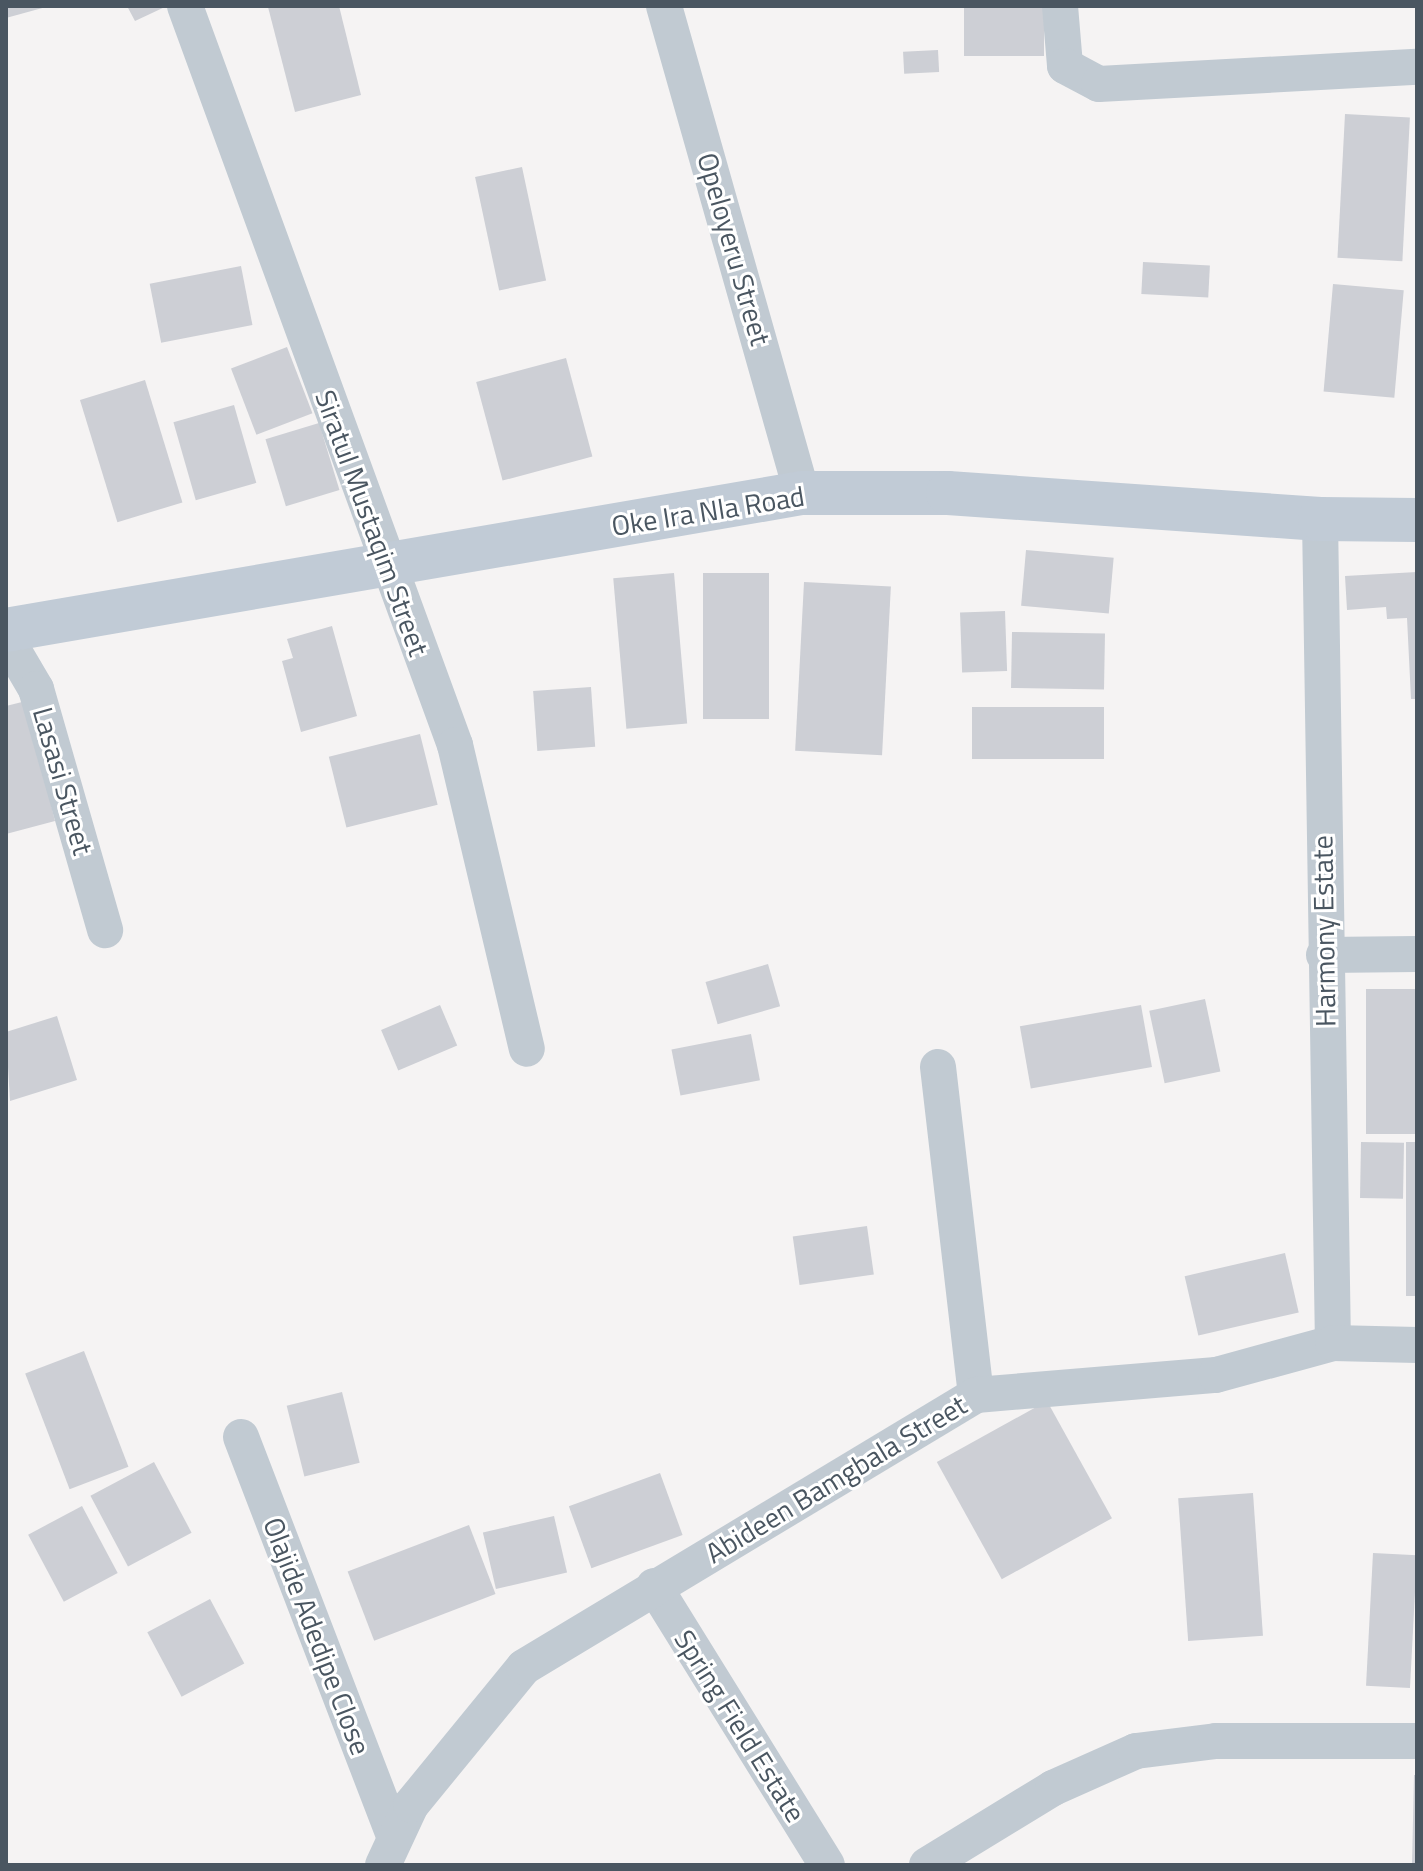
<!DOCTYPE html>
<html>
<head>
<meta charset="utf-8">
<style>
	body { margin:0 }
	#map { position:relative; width:1423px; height:1871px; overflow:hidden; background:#f5f3f3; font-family:"Titillium Web",sans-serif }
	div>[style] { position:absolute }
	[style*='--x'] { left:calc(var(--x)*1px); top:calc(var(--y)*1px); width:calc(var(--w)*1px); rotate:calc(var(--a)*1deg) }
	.building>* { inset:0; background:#cdcfd5; transform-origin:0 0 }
	.street>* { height:36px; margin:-18px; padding:0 18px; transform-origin:18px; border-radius:18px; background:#c1cad2 }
	.secondary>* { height:44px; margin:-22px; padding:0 22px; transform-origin:22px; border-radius:22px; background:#c1cbd6 }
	span { translate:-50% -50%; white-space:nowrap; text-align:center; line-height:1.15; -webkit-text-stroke:6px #fff; paint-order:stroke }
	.street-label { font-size:28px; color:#4a5661 }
	.frame { position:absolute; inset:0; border:8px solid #4a5661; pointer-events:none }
</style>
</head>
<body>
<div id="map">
	<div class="building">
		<div style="clip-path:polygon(6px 6px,46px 6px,46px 7px,6px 18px)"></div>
		<div style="clip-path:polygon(127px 6px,167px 6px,135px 21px)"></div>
		<div style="clip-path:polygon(339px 6px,361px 95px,295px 112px,268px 7px)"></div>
		<div style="left:964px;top:6px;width:80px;height:50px"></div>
		<div style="left:938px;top:50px;width:22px;height:35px;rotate:87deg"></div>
		<div style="left:1345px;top:114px;width:65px;height:144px;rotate:3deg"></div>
		<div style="left:522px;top:167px;width:116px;height:48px;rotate:78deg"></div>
		<div style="left:1143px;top:262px;width:67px;height:32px;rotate:3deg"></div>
		<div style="left:241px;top:266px;width:60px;height:93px;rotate:79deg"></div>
		<div style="left:1333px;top:284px;width:71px;height:108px;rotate:5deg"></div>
		<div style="left:287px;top:347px;width:71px;height:60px;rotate:69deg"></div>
		<div style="left:566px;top:358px;width:102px;height:93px;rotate:75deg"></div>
		<div style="left:145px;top:380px;width:128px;height:68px;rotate:73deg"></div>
		<div style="left:234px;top:405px;width:81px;height:63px;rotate:74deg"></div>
		<div style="left:319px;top:423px;width:70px;height:56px;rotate:73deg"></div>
		<div style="left:1026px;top:550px;width:88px;height:56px;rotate:5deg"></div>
		<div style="clip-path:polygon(1417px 572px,1417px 699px,1411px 699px,1407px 618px,1387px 619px,1386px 607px,1347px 610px,1345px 576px)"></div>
		<div style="left:674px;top:573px;width:151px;height:61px;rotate:85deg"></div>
		<div style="left:769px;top:573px;width:146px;height:66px;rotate:90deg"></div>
		<div style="left:804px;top:582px;width:87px;height:169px;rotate:3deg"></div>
		<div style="left:1005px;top:611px;width:60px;height:45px;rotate:88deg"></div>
		<div style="clip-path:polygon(332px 626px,357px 716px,301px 732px,282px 661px,293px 658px,287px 639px)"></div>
		<div style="left:1012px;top:632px;width:93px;height:56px;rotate:1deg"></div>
		<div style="left:591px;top:687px;width:60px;height:58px;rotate:86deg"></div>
		<div style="clip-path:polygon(26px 701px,55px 821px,6px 834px,6px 706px)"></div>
		<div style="left:972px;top:707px;width:132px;height:52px"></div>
		<div style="left:420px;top:734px;width:73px;height:94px;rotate:76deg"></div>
		<div style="left:768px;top:964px;width:44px;height:65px;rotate:74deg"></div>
		<div style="left:1417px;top:989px;width:145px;height:51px;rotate:90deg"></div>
		<div style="left:1205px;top:999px;width:74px;height:57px;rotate:78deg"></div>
		<div style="left:440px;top:1005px;width:44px;height:64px;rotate:67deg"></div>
		<div style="left:1141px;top:1005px;width:63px;height:123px;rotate:80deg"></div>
		<div style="clip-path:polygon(57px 1016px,77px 1080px,10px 1101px,6px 1032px)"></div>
		<div style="left:751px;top:1034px;width:47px;height:81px;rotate:79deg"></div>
		<div style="left:1361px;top:1142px;width:43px;height:56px;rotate:1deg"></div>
		<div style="left:1406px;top:1142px;width:11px;height:154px"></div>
		<div style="left:867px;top:1226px;width:49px;height:75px;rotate:82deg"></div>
		<div style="left:1285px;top:1253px;width:61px;height:103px;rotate:77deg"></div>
		<div style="left:84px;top:1351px;width:124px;height:63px;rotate:69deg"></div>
		<div style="left:342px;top:1392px;width:73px;height:57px;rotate:76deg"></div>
		<div style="left:1047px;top:1401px;width:134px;height:126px;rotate:61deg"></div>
		<div style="left:154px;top:1462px;width:80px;height:72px;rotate:62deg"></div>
		<div style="left:660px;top:1473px;width:66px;height:97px;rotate:70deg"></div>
		<div style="left:1253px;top:1493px;width:143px;height:75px;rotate:86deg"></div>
		<div style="left:82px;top:1506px;width:76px;height:61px;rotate:62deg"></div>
		<div style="left:554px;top:1516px;width:58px;height:73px;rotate:77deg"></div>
		<div style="left:469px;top:1525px;width:74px;height:130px;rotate:69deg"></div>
		<div style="left:1373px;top:1553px;width:44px;height:133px;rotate:3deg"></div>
		<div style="left:210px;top:1599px;width:73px;height:71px;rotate:62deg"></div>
		<div style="clip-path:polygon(1414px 1775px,1417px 1775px,1417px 1865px,1412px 1865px)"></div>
	</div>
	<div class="street">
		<div style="--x:185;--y:6;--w:787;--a:69.93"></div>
		<div style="--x:455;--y:745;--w:312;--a:76.7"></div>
		<div style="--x:664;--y:6;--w:506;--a:74.18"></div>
		<div style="--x:1060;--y:6;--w:60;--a:85.2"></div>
		<div style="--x:1065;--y:66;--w:38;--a:28"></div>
		<div style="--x:1099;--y:84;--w:318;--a:-3.1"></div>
		<div style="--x:1320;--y:519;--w:824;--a:89.1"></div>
		<div style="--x:6;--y:638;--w:59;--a:59.5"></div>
		<div style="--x:36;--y:689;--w:251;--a:74"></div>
		<div style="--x:1324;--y:955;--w:93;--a:-0.6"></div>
		<div style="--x:938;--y:1067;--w:330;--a:83.4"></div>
		<div style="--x:241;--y:1437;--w:427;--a:69"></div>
		<div style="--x:654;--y:1586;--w:328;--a:58.2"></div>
		<div style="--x:383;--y:1865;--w:66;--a:-65"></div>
		<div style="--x:411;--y:1805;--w:178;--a:-50.7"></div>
		<div style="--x:524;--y:1667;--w:528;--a:-31.04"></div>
		<div style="--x:976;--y:1395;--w:241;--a:-4.8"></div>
		<div style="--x:1216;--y:1375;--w:121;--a:-15.3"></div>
		<div style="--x:1333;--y:1343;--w:84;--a:1.4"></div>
		<div style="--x:927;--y:1865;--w:148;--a:-31.4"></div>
		<div style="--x:1053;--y:1788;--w:91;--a:-24"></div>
		<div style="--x:1136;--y:1751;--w:81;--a:-7.1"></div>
		<div style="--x:1216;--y:1741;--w:201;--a:0"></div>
	</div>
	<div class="secondary">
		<div style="--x:6;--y:630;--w:808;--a:-9.77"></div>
		<div style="--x:802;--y:493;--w:146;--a:0"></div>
		<div style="--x:948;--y:493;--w:373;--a:4"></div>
		<div style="--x:1320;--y:519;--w:97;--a:0.6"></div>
	</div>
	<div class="street-label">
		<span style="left:734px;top:249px;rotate:74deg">Opeloyeru Street</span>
		<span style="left:708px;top:511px;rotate:-9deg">Oke Ira Nla Road</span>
		<span style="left:372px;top:523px;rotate:70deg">Siratul Mustaqim Street</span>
		<span style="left:63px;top:781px;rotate:74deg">Lasasi Street</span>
		<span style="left:1324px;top:931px;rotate:-91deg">Harmony Estate</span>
		<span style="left:836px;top:1479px;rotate:-31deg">Abideen Bamgbala Street</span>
		<span style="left:317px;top:1636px;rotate:69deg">Olajide Adedipe Close</span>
		<span style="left:740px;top:1726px;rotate:58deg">Spring Field Estate</span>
	</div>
	<div class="frame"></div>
</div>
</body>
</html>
